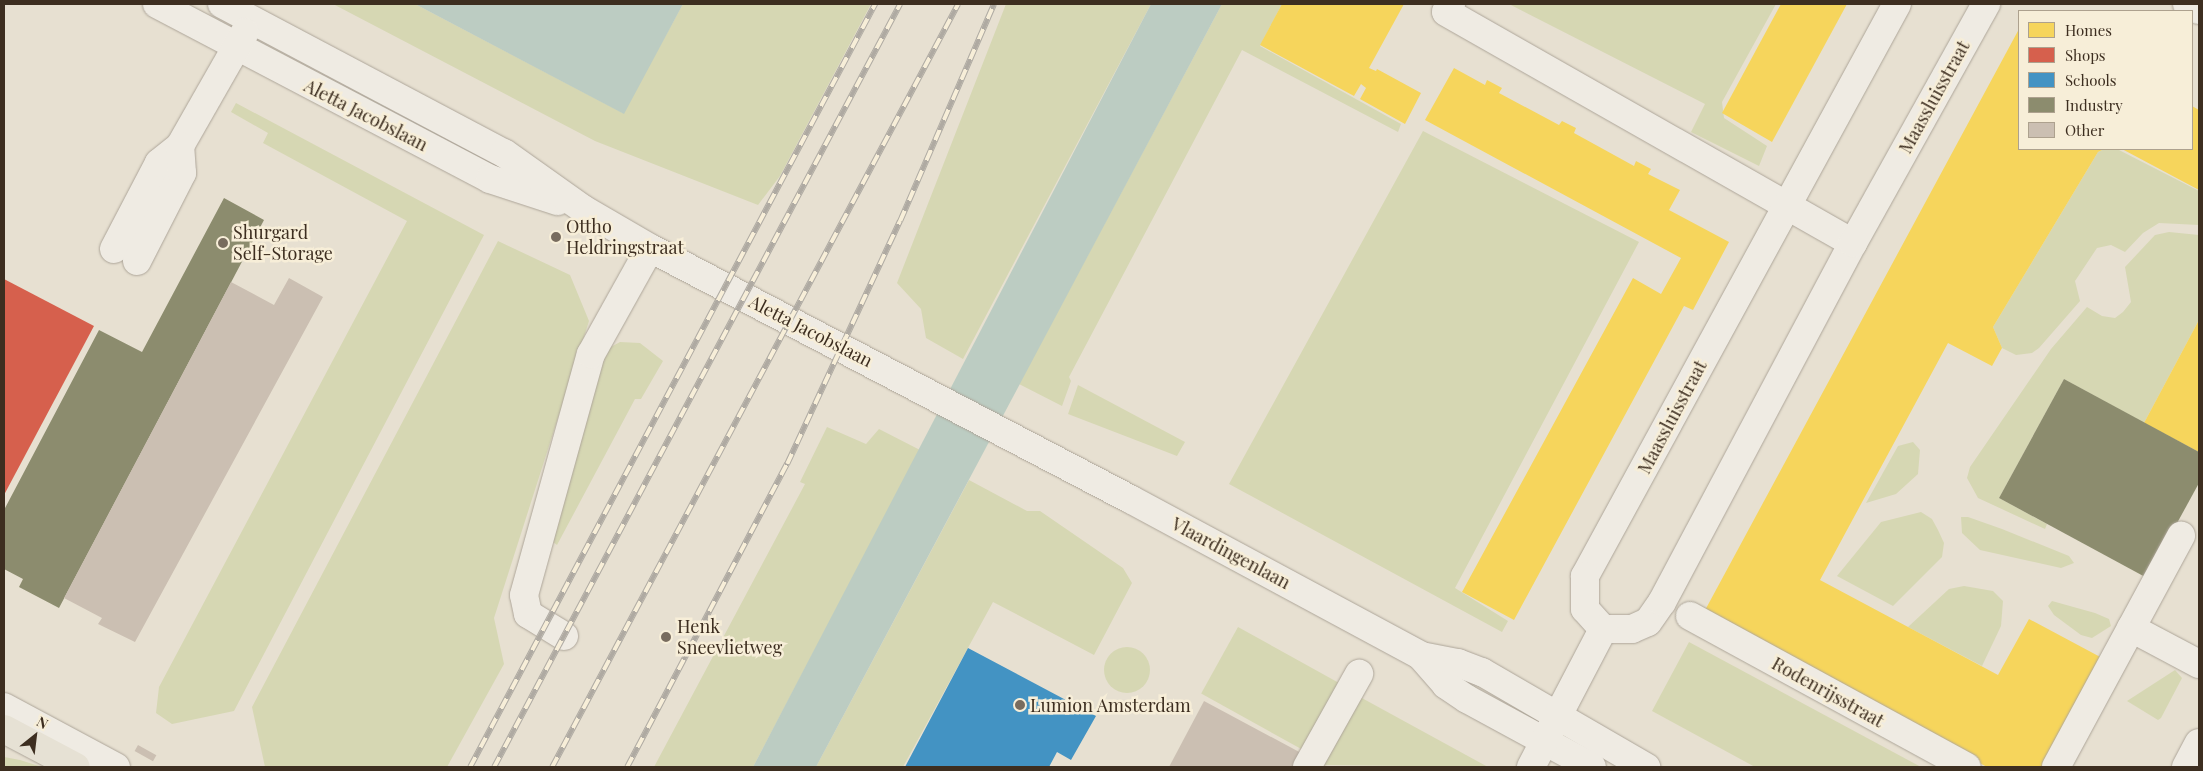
<!DOCTYPE html>
<html>
<head>
<meta charset="utf-8">
<style>
	body { margin:0 }
	#map { position:relative; width:2203px; height:771px; overflow:hidden; background:#e7e0d1; font-family:"Playfair Display",serif }
	div>[style] { position:absolute }
	[style*='--x'] { left:calc(var(--x)*1px); top:calc(var(--y)*1px); width:calc(var(--w)*1px); rotate:calc(var(--a)*1deg) }
	.green>* { inset:0; background:#d6d7b3; transform-origin:0 0 }
	.round { border-radius:50% }
	.water>* { inset:0; background:#bcccc2 }
	.homes>* { inset:0; background:#f6d55c }
	.shops>* { inset:0; background:#d6604d }
	.schools>* { inset:0; background:#4393c3 }
	.industry>* { inset:0; background:#8c8c6e }
	.building>* { inset:0; background:#cbbfb2; transform-origin:0 0 }
	.roads { filter:drop-shadow(0 0 1px #ada599) drop-shadow(0 0 1px #ada599) }
	.minor>* { height:28px; margin:-14px; padding:0 14px; transform-origin:14px; border-radius:14px; background:#efebe3 }
	.major>* { height:28px; margin:-14px; padding:0 14px; transform-origin:14px; border-radius:14px; background:#e6e1d4 }
	.rail>* { height:5.5px; margin-top:-2.75px; transform-origin:0; background:repeating-linear-gradient(90deg,#f7eed8 0 11px,#afaaa2 0 22px); box-sizing:border-box; border-block:1px solid #afaaa2 }
	.dots>* { width:14px; height:14px; translate:-50% -50%; box-sizing:border-box; border:2px solid #f7eed8; border-radius:50% }
	span { translate:-50% -50%; white-space:nowrap; text-align:center; line-height:1.15; -webkit-text-stroke:5px #f7eed8; paint-order:stroke }
	.street-label { font-size:18px; color:#3d2e20 }
	.poi-label { font-size:18px; color:#3d2e20 }
	.left { translate:0 -50%; text-align:left }
	.frame { position:absolute; inset:0; border:5px solid #3d2e20; pointer-events:none }
	.legend { position:absolute; left:2018px; top:10px; width:175px; height:140px; box-sizing:border-box; background:#f7eed8; border:1px solid #ada18e; margin:0; padding:6px 9px; list-style:none; font-size:15px; color:#3d2e20 }
	.legend li { display:flex; align-items:center; gap:10px; height:25px }
	.legend b { width:25px; border:1px solid #ada18e }
	.north { position:absolute; left:10px; top:711px; width:50px; height:50px; -webkit-text-stroke:4px #f7eed8; paint-order:stroke; rotate:29deg; font-size:14px; font-weight:700; line-height:20px; text-align:center; color:#3d2e20 }
	.north::after { content:''; display:block; margin:auto; width:18px; height:22px; background:#3d2e20; clip-path:polygon(50% 0,100% 100%,50% 72%,0 100%) }
</style>
</head>
<body>
<div id="map">
	<div class="green">
		<div style="clip-path:polygon(333px 4px,415px 4px,623px 113px,683px 4px,871px 4px,780px 176px,758px 205px,595px 141px)"></div>
		<div style="clip-path:polygon(1006px 4px,1151px 4px,963px 359px,926px 338px,921px 309px,897px 283px)"></div>
		<div style="clip-path:polygon(1222px 4px,1282px 4px,1260px 46px,1401px 124px,1398px 132px,1242px 50px,1069px 377px,1071px 381px,1062px 406px,1019px 384px)"></div>
		<div style="clip-path:polygon(1509px 4px,1776px 4px,1722px 102px,1724px 118px,1767px 146px,1759px 166px,1691px 132px,1705px 104px)"></div>
		<div style="clip-path:polygon(236px 103px,484px 235px,234px 711px,172px 724px,156px 713px,159px 687px,407px 221px,263px 143px,268px 133px,231px 112px)"></div>
		<div style="clip-path:polygon(1423px 131px,1639px 242px,1455px 588px,1508px 621px,1502px 632px,1229px 484px)"></div>
		<div style="clip-path:polygon(2104px 149px,2117px 149px,2199px 191px,2199px 225px,2159px 223px,2143px 233px,2125px 252px,2111px 245px,2097px 248px,2075px 281px,2080px 301px,2039px 348px,2032px 353px,2016px 355px,2002px 348px,1993px 327px,2098px 152px)"></div>
		<div style="clip-path:polygon(2169px 232px,2199px 235px,2199px 320px,2144px 423px,2064px 379px,1999px 498px,2047px 524px,2045px 529px,1978px 498px,1967px 478px,1970px 467px,2051px 349px,2087px 307px,2102px 316px,2115px 318px,2123px 312px,2131px 302px,2125px 267px,2155px 235px)"></div>
		<div style="clip-path:polygon(498px 241px,570px 275px,589px 321px,494px 618px,504px 664px,447px 767px,265px 767px,252px 707px)"></div>
		<div style="clip-path:polygon(620px 342px,640px 343px,663px 361px,641px 399px,635px 399px,557px 545px,553px 542px,602px 357px,609px 348px)"></div>
		<div style="clip-path:polygon(1078px 385px,1185px 442px,1177px 456px,1068px 414px)"></div>
		<div style="clip-path:polygon(827px 427px,866px 444px,879px 429px,920px 450px,753px 767px,654px 767px,805px 484px,800px 482px)"></div>
		<div style="clip-path:polygon(1913px 442px,1920px 450px,1918px 474px,1896px 494px,1866px 503px,1898px 446px)"></div>
		<div style="clip-path:polygon(969px 480px,1027px 511px,1040px 511px,1123px 568px,1132px 583px,1094px 655px,993px 602px,903px 767px,816px 767px)"></div>
		<div style="clip-path:polygon(1921px 512px,1932px 519px,1938px 530px,1944px 543px,1942px 557px,1893px 606px,1837px 576px,1881px 522px)"></div>
		<div style="clip-path:polygon(1961px 517px,1968px 517px,2002px 529px,2069px 556px,2074px 563px,2061px 568px,1980px 550px,1962px 533px)"></div>
		<div style="clip-path:polygon(1964px 586px,1993px 591px,2003px 601px,2001px 626px,1982px 666px,1908px 627px,1949px 589px)"></div>
		<div style="clip-path:polygon(2052px 601px,2095px 613px,2109px 619px,2111px 626px,2092px 638px,2081px 635px,2054px 615px,2048px 606px)"></div>
		<div style="left:1238px;top:627px;width:115px;height:76px;rotate:29deg"></div>
		<div style="clip-path:polygon(1689px 642px,1921px 767px,1755px 767px,1652px 711px)"></div>
		<div class="round" style="left:1104px;top:647px;width:46px;height:46px"></div>
		<div style="clip-path:polygon(2175px 670px,2182px 678px,2161px 718px,2158px 720px,2127px 701px)"></div>
		<div style="clip-path:polygon(1360px 697px,1488px 767px,1322px 765px)"></div>
		<div style="clip-path:polygon(4px 757px,20px 760px,42px 767px,4px 767px)"></div>
	</div>
	<div class="water">
		<div style="clip-path:polygon(415px 4px,683px 4px,624px 114px)"></div>
		<div style="clip-path:polygon(1151px 4px,1222px 4px,816px 767px,753px 767px)"></div>
	</div>
	<div class="homes">
		<div style="clip-path:polygon(1282px 4px,1404px 4px,1369px 68px,1376px 71px,1377px 69px,1421px 93px,1405px 124px,1360px 99px,1366px 88px,1361px 84px,1354px 96px,1260px 45px)"></div>
		<div style="clip-path:polygon(1781px 4px,1847px 4px,1772px 142px,1722px 113px)"></div>
		<div style="clip-path:polygon(2019px 29px,2019px 149px,2104px 149px,2098px 152px,1993px 327px,2002px 348px,1992px 366px,1948px 343px,1820px 580px,1998px 675px,2029px 619px,2104px 659px,2045px 767px,1987px 767px,1703px 614px)"></div>
		<div style="clip-path:polygon(1454px 68px,1485px 85px,1487px 80px,1502px 88px,1499px 93px,1559px 125px,1562px 121px,1576px 128px,1574px 133px,1634px 166px,1636px 161px,1651px 169px,1648px 174px,1680px 190px,1669px 210px,1729px 242px,1693px 310px,1684px 306px,1514px 620px,1462px 592px,1633px 278px,1661px 294px,1681px 258px,1425px 120px)"></div>
		<div style="clip-path:polygon(2192px 106px,2199px 110px,2199px 190px,2122px 149px,2192px 149px)"></div>
		<div style="clip-path:polygon(2199px 320px,2199px 452px,2144px 423px)"></div>
	</div>
	<div class="shops">
		<div style="clip-path:polygon(4px 279px,94px 326px,4px 495px)"></div>
	</div>
	<div class="schools">
		<div style="clip-path:polygon(968px 648px,1096px 716px,1071px 760px,1057px 752px,1049px 767px,905px 767px)"></div>
	</div>
	<div class="industry">
		<div style="clip-path:polygon(224px 198px,264px 220px,59px 608px,19px 587px,23px 579px,4px 569px,4px 510px,99px 330px,142px 352px)"></div>
		<div style="clip-path:polygon(2064px 379px,2199px 452px,2199px 483px,2147px 578px,1999px 498px)"></div>
	</div>
	<div class="building">
		<div style="clip-path:polygon(289px 278px,323px 297px,135px 642px,98px 624px,102px 618px,64px 598px,231px 282px,274px 305px)"></div>
		<div style="clip-path:polygon(1204px 701px,1303px 754px,1309px 767px,1169px 767px)"></div>
		<div style="left:138px;top:745px;width:21px;height:7px;rotate:29deg"></div>
	</div>
	<div class="roads">
		<div class="minor">
			<div style="--x:157;--y:4;--w:376;--a:27.7"></div>
			<div style="--x:490;--y:179;--w:71;--a:18.2"></div>
			<div style="--x:222;--y:4;--w:319;--a:27.9"></div>
			<div style="--x:504;--y:153;--w:97;--a:35.3"></div>
			<div style="--x:583;--y:209;--w:78;--a:30.2"></div>
			<div style="--x:650;--y:248;--w:542;--a:27.61"></div>
			<div style="--x:1130;--y:499;--w:331;--a:28.3"></div>
			<div style="--x:1421;--y:656;--w:38;--a:11"></div>
			<div style="--x:1458;--y:663;--w:26;--a:21"></div>
			<div style="--x:1482;--y:672;--w:190;--a:30.1"></div>
			<div style="--x:1451;--y:4;--w:9;--a:122"></div>
			<div style="--x:1446;--y:12;--w:468;--a:29.6"></div>
			<div style="--x:1897;--y:4;--w:652;--a:118.61"></div>
			<div style="--x:1585;--y:576;--w:33;--a:90"></div>
			<div style="--x:1585;--y:609;--w:27;--a:48"></div>
			<div style="--x:1603;--y:629;--w:29;--a:0"></div>
			<div style="--x:1632;--y:629;--w:17;--a:-24"></div>
			<div style="--x:1648;--y:622;--w:24;--a:-55"></div>
			<div style="--x:1662;--y:602;--w:407;--a:-62"></div>
			<div style="--x:1853;--y:243;--w:274;--a:-60.9"></div>
			<div style="--x:2187;--y:4;--w:13;--a:27"></div>
			<div style="--x:114;--y:249;--w:97;--a:-62.4"></div>
			<div style="--x:159;--y:163;--w:27;--a:-39"></div>
			<div style="--x:180;--y:146;--w:131;--a:-60.3"></div>
			<div style="--x:137;--y:261;--w:99;--a:-62.9"></div>
			<div style="--x:182;--y:173;--w:27;--a:-94"></div>
			<div style="--x:1690;--y:616;--w:315;--a:28.6"></div>
			<div style="--x:2131;--y:628;--w:77;--a:27.9"></div>
			<div style="--x:564;--y:636;--w:42;--a:-148.6"></div>
			<div style="--x:528;--y:614;--w:19;--a:-102"></div>
			<div style="--x:524;--y:595;--w:250;--a:-74.5"></div>
			<div style="--x:591;--y:354;--w:121;--a:-60.9"></div>
			<div style="--x:1421;--y:656;--w:38;--a:49"></div>
			<div style="--x:1446;--y:685;--w:25;--a:34"></div>
			<div style="--x:1467;--y:699;--w:142;--a:28.5"></div>
			<div style="--x:4;--y:707;--w:127;--a:28.2"></div>
			<div style="--x:1307;--y:767;--w:107;--a:-60.8"></div>
			<div style="--x:1531;--y:767;--w:156;--a:-62.4"></div>
			<div style="--x:2056;--y:767;--w:263;--a:-61.6"></div>
			<div style="--x:2186;--y:767;--w:27;--a:-62"></div>
		</div>
		<div class="major">
			<div style="--x:4;--y:729;--w:81;--a:27.8"></div>
		</div>
	</div>
	<div class="rail">
		<div style="--x:470;--y:767;--w:864;--a:-62.04"></div>
		<div style="--x:494;--y:767;--w:864;--a:-61.98"></div>
		<div style="--x:552;--y:767;--w:864;--a:-61.98"></div>
		<div style="--x:627;--y:767;--w:343;--a:-62.2"></div>
		<div style="--x:787;--y:464;--w:268;--a:-65.1"></div>
		<div style="--x:900;--y:221;--w:236;--a:-66.6"></div>
	</div>
	<div class="dots">
		<div style="left:556px;top:237px;background:#786c5e"></div>
		<div style="left:223px;top:243px;background:#786c5e"></div>
		<div style="left:666px;top:637px;background:#786c5e"></div>
		<div style="left:1020px;top:705px;background:#786c5e"></div>
	</div>
	<div class="street-label">
		<span style="left:1934px;top:97px;rotate:-61deg">Maassluisstraat</span>
		<span style="left:366px;top:115px;rotate:27deg">Aletta Jacobslaan</span>
		<span style="left:811px;top:331px;rotate:27deg">Aletta Jacobslaan</span>
		<span style="left:1672px;top:417px;rotate:-62deg">Maassluisstraat</span>
		<span style="left:1231px;top:553px;rotate:28deg">Vlaardingenlaan</span>
		<span style="left:1828px;top:692px;rotate:29deg">Rodenrijsstraat</span>
	</div>
	<div class="poi-label">
		<span class="left" style="left:566px;top:237px">Ottho<br>Heldringstraat</span>
		<span class="left" style="left:233px;top:243px">Shurgard<br>Self-Storage</span>
		<span class="left" style="left:677px;top:637px">Henk<br>Sneevlietweg</span>
		<span class="left" style="left:1030px;top:705px">Lumion Amsterdam</span>
	</div>
	<div class="frame"></div>
	<ul class="legend">
	<li><b style="height:14px;background:#f6d55c"></b>Homes</li>
	<li><b style="height:14px;background:#d6604d"></b>Shops</li>
	<li><b style="height:14px;background:#4393c3"></b>Schools</li>
	<li><b style="height:14px;background:#8c8c6e"></b>Industry</li>
	<li><b style="height:14px;background:#cbbfb2"></b>Other</li>
	</ul>
	<div class="north">N</div>
</div>
</body>
</html>
